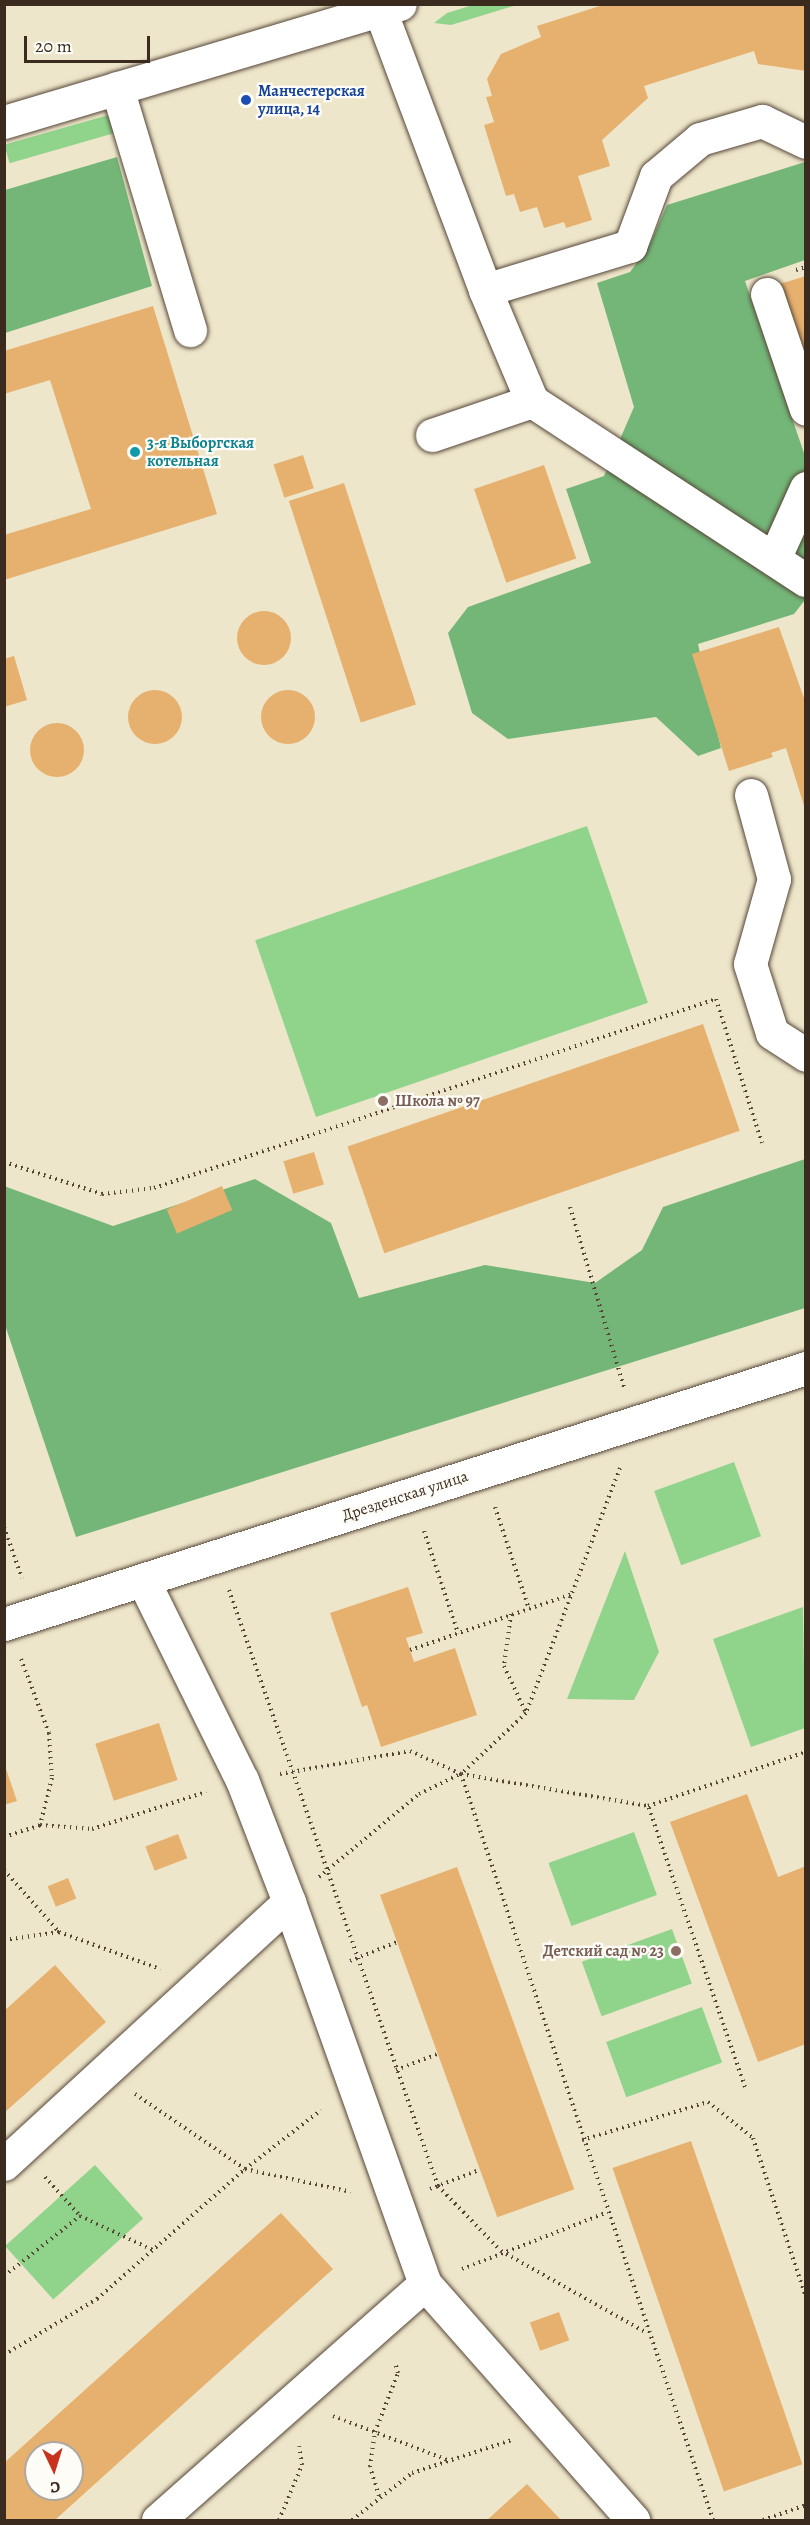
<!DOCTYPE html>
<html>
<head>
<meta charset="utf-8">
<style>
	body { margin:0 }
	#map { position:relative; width:810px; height:2525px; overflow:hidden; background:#eee6ca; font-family:Alegreya,serif }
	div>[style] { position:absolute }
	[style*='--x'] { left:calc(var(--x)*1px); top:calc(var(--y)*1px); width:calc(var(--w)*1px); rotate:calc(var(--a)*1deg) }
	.green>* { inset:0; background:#90d48c; transform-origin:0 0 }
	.forest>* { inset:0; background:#74b678 }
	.building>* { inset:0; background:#e6b16f; transform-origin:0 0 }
	.round { border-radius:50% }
	.path>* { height:4px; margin-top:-2px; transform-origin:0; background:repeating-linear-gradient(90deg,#564638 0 1.5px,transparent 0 6px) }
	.roads { filter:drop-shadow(0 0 2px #564638) drop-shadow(0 0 2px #564638) }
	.minor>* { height:33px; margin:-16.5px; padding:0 16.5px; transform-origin:16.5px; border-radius:16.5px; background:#fff }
	.dots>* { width:16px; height:16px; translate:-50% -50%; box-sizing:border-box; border:3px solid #fdfcf7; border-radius:50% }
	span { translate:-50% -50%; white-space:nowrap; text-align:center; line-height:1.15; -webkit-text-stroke:4.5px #fdfcf7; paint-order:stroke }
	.transit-label { font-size:16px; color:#164399; font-weight:700 }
	.left { translate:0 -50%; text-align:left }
	.culture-label { font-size:16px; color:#0d838f; font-weight:700 }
	.education-label { font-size:16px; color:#785e54; font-weight:700 }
	.right { translate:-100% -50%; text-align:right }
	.street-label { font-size:16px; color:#3b2a1e }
	.frame { position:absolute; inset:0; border:6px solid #3b2a1e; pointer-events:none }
	.north { position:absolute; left:24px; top:2441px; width:60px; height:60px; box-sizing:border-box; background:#fdfcf7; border:2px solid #afa8a0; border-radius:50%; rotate:176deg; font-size:16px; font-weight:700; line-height:24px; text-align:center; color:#3b2a1e }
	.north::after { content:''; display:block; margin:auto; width:21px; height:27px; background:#c8321e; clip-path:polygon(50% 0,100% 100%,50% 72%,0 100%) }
	.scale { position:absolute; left:24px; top:36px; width:126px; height:27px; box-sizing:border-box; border:3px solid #3b2a1e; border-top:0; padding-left:8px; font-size:18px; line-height:21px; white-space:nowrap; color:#3b2a1e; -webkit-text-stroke:4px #fdfcf7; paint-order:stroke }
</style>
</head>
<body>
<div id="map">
	<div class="green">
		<div style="clip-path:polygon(476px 4px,517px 5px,451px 25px,434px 23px,447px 13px)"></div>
		<div style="left:112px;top:114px;width:19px;height:112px;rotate:74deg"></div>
		<div style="left:587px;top:826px;width:187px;height:351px;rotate:71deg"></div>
		<div style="left:734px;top:1462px;width:79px;height:85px;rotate:70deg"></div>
		<div style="clip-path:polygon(625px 1551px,659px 1652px,634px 1700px,567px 1699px)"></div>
		<div style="clip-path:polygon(803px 1607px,805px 1728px,751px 1747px,713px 1639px)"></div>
		<div style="left:634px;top:1832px;width:67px;height:91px;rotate:70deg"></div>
		<div style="left:672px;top:1929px;width:58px;height:96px;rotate:70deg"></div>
		<div style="left:702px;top:2007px;width:59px;height:102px;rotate:70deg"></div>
		<div style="left:95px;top:2165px;width:72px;height:121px;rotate:48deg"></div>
	</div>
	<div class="forest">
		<div style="clip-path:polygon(117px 157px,152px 286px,5px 333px,5px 190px)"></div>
		<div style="clip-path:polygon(805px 162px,805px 260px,745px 281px,805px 456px,805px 600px,794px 614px,698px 644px,721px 748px,698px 756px,656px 717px,508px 739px,472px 713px,448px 633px,468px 607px,591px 563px,566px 489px,604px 476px,634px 407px,597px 283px,630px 272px,649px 246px,667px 205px)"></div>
		<div style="clip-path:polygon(805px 1159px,805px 1308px,76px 1537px,5px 1325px,4px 1186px,113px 1226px,255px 1179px,331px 1223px,359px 1298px,485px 1265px,595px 1283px,642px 1250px,663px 1207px)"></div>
	</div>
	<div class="building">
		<div style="clip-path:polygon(606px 4px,806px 4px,806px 71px,758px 64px,754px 51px,644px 86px,648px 98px,602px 140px,610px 166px,578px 176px,592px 220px,566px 228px,564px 222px,544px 228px,537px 207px,520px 212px,514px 194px,506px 196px,484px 125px,494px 122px,486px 97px,492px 96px,487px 79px,501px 54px,541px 37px,537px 26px)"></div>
		<div style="clip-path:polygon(806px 276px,806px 388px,773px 286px)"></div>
		<div style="clip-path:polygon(153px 306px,217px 514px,4px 580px,4px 535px,91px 509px,50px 380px,4px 394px,4px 351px)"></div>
		<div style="left:303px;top:455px;width:35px;height:31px;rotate:72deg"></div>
		<div style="left:544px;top:465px;width:99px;height:74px;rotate:71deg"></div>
		<div style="left:344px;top:483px;width:233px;height:58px;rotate:72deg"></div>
		<div class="round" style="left:237px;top:611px;width:54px;height:54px"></div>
		<div style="clip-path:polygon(779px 627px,806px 704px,805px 809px,786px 748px,771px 753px,773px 757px,729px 771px,692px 654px)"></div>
		<div style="clip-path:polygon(14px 656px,27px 700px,4px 707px,4px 659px)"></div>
		<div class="round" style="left:261px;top:690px;width:54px;height:54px"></div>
		<div class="round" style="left:128px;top:690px;width:54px;height:54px"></div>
		<div class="round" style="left:30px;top:723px;width:54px;height:54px"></div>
		<div style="left:703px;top:1024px;width:113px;height:376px;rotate:71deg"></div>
		<div style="left:314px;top:1152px;width:34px;height:32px;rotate:73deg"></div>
		<div style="left:222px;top:1186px;width:26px;height:60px;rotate:67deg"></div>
		<div style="clip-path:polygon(408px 1587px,423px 1633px,406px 1638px,414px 1662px,455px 1648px,477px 1715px,381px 1747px,367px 1705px,362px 1707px,330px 1613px)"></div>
		<div style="left:159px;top:1723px;width:60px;height:67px;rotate:72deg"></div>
		<div style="clip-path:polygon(4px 1763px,17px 1801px,4px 1805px)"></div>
		<div style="clip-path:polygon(747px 1794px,778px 1877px,806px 1866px,806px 2044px,758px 2062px,670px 1822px)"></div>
		<div style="left:178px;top:1834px;width:26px;height:35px;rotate:69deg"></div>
		<div style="left:457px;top:1867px;width:343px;height:82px;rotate:70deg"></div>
		<div style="left:68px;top:1878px;width:22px;height:22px;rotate:68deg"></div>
		<div style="clip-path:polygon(55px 1965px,106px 2022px,4px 2113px,4px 2011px)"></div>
		<div style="left:691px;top:2141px;width:342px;height:83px;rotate:71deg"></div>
		<div style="clip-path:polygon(evenodd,281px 2213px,333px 2269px,55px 2520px,4px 2520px,4px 2463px,281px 2213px,36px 2453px,72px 2453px,72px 2489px,36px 2489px,36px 2453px)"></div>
		<div style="left:559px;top:2312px;width:30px;height:31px;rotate:70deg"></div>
		<div style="clip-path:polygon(527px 2484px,561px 2520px,487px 2520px)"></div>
	</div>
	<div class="path">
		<div style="--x:796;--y:270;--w:10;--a:-17"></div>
		<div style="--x:4;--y:1162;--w:103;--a:18.1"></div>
		<div style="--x:102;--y:1194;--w:52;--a:-6.6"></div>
		<div style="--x:154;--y:1188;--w:593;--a:-18.59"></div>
		<div style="--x:716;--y:999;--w:151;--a:72.3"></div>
		<div style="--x:570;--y:1207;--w:188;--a:73.3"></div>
		<div style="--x:620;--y:1468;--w:262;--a:111"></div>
		<div style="--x:526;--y:1713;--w:89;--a:136.8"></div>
		<div style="--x:461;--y:1774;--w:787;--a:71.33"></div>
		<div style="--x:495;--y:1507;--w:108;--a:71.6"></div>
		<div style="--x:4;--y:1527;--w:54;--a:70.6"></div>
		<div style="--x:424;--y:1531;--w:108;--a:71.6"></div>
		<div style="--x:229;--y:1590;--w:632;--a:70.68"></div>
		<div style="--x:438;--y:2186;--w:91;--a:45.9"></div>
		<div style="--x:501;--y:2251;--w:167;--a:29.3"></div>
		<div style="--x:511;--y:1614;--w:52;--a:97.7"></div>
		<div style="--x:504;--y:1666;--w:52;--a:64.9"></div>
		<div style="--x:410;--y:1650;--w:171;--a:-19.1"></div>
		<div style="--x:21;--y:1659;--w:79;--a:69.3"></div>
		<div style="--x:49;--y:1733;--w:45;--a:86.2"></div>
		<div style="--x:52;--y:1778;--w:49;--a:104.3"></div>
		<div style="--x:280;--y:1774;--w:132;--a:-10"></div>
		<div style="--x:410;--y:1751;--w:56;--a:24.3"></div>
		<div style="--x:461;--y:1774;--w:190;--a:9.7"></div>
		<div style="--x:4;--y:1837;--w:38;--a:-18"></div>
		<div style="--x:40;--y:1825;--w:52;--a:4.4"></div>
		<div style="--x:92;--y:1829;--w:120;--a:-18"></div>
		<div style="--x:4;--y:1870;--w:83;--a:48.4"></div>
		<div style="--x:59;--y:1932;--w:108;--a:20.1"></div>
		<div style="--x:319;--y:1877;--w:130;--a:-39.7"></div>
		<div style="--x:419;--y:1794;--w:46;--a:-26"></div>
		<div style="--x:4;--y:1940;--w:56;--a:-8.3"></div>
		<div style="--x:350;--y:1961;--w:51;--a:-22"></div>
		<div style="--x:396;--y:2070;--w:44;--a:-21.3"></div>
		<div style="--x:745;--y:2087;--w:297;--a:-109"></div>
		<div style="--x:648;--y:1806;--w:167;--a:-18.9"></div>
		<div style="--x:135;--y:2094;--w:133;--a:34.3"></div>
		<div style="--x:245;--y:2169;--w:108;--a:12.2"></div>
		<div style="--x:582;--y:2140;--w:132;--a:-16.8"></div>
		<div style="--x:708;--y:2102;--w:58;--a:38.7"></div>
		<div style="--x:753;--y:2138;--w:168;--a:71.6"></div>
		<div style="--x:45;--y:2177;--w:52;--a:48.1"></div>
		<div style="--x:80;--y:2216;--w:81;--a:25"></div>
		<div style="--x:430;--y:2189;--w:53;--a:-21.2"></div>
		<div style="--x:462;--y:2269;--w:155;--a:-21.3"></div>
		<div style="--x:4;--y:2276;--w:97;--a:-38.3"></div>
		<div style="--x:4;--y:2355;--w:109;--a:-31.1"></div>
		<div style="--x:97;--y:2299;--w:197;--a:-41.3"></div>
		<div style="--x:245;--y:2169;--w:96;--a:-37.8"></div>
		<div style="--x:333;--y:2416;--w:125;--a:21"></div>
		<div style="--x:379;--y:2496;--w:30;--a:-107"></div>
		<div style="--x:370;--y:2467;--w:35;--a:-82"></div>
		<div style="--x:375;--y:2432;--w:63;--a:-68.7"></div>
		<div style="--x:398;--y:2373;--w:11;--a:-105"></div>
		<div style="--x:279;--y:2520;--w:60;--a:-67.3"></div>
		<div style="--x:302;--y:2465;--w:19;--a:-99"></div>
		<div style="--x:352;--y:2520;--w:76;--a:-38.1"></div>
		<div style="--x:412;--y:2473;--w:105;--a:-18.3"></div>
		<div style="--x:763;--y:2520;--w:46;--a:-19.2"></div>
	</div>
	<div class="roads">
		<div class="minor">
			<div style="--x:380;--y:10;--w:299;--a:69.4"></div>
			<div style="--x:485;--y:290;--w:121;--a:67.1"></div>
			<div style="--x:532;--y:401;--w:327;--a:33.2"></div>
			<div style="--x:117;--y:88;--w:253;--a:73.2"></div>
			<div style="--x:4;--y:122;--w:413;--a:-16.6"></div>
			<div style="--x:485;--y:290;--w:152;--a:-16.9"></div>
			<div style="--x:630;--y:246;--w:75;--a:-69.6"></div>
			<div style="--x:656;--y:176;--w:57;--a:-40.1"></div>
			<div style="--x:700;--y:139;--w:65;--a:-16.2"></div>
			<div style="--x:762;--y:121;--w:49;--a:25.5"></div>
			<div style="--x:767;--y:294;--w:121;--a:71.3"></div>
			<div style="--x:432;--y:435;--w:106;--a:-18.8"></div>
			<div style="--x:774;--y:559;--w:78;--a:-65.7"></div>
			<div style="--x:751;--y:795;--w:87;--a:74.7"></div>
			<div style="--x:774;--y:879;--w:88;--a:105.8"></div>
			<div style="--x:750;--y:964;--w:72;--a:72.3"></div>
			<div style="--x:772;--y:1033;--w:40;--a:32.9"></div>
			<div style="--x:143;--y:1580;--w:223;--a:63.7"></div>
			<div style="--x:242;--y:1780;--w:131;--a:68.9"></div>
			<div style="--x:289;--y:1902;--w:405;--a:70.4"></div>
			<div style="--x:425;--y:2284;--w:315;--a:48.6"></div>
			<div style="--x:4;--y:1624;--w:842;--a:-17.7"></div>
			<div style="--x:4;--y:2164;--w:387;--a:-42.6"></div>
			<div style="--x:158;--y:2520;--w:356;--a:-41.5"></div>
		</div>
	</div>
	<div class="dots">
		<div style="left:246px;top:100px;background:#1a4fb4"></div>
		<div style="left:135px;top:452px;background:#0f9aa8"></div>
		<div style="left:383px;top:1101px;background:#8d6e63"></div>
		<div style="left:676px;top:1951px;background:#8d6e63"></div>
	</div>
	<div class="transit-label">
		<span class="left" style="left:258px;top:100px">Манчестерская<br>улица, 14</span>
	</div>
	<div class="culture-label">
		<span class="left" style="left:147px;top:452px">3-я Выборгская<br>котельная</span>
	</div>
	<div class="education-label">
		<span class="left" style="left:395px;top:1101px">Школа № 97</span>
		<span class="right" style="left:664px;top:1951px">Детский сад № 23</span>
	</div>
	<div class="street-label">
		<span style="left:405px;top:1496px;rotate:-18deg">Дрезденская улица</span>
	</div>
	<div class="frame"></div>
	<div class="north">С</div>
	<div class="scale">20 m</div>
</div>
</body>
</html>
